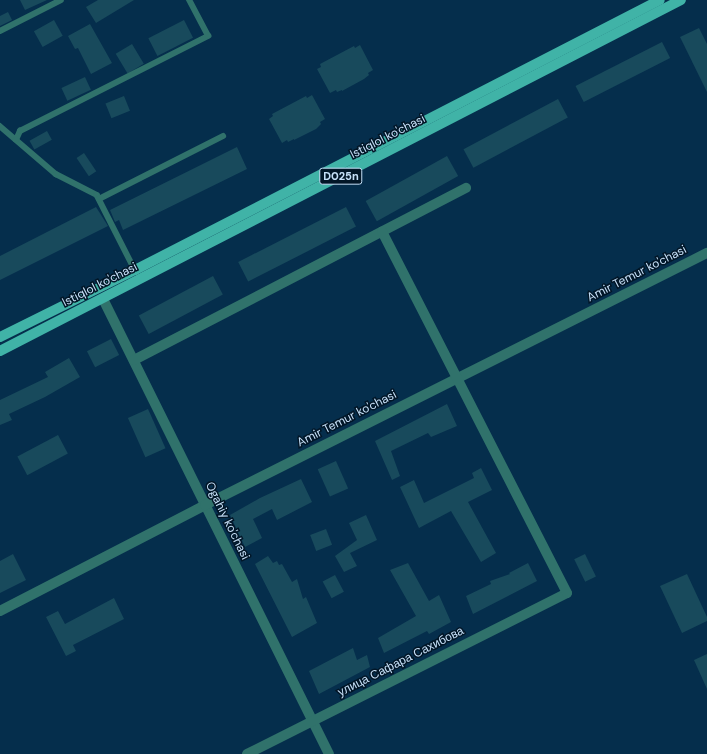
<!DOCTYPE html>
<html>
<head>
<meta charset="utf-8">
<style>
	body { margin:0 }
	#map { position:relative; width:707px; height:754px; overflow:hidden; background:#052e4c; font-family:"DM Sans",sans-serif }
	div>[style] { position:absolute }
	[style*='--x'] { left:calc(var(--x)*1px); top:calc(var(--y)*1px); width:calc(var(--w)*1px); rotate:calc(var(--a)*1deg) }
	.building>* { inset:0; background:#184a5c; transform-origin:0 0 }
	.service>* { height:5.5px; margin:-2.75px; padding:0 2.75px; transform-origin:2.75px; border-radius:2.75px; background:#30726b }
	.minor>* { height:10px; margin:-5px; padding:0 5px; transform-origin:5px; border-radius:5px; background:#30726b }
	.primary>* { height:10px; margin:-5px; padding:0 5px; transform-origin:5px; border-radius:5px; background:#40b3a7 }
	span { translate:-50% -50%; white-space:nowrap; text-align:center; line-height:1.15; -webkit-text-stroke:3px #021627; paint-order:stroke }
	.shield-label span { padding:1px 3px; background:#021627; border:1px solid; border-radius:3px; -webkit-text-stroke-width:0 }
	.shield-label { font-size:11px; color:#c7e1f9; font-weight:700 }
	.street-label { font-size:12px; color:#c7e1f9 }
</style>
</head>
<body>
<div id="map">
	<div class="building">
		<div style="clip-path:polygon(20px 0,47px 0,25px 10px)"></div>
		<div style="clip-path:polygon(98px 0,134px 0,96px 23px,86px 7px)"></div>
		<div style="clip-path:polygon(8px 12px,12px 20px,0 26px,0 16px)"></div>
		<div style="left:54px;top:20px;width:18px;height:23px;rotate:61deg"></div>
		<div style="left:184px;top:20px;width:20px;height:40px;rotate:63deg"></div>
		<div style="clip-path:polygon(90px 24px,112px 63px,91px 74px,78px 48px,75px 49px,68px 36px)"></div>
		<div style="clip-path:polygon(699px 28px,707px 44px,707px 92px,680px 37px)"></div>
		<div style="left:662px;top:42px;width:18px;height:97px;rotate:63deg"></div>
		<div style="left:132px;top:44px;width:23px;height:19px;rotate:59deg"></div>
		<div style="clip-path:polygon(360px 45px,373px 70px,368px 73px,369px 75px,364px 79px,342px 91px,342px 90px,337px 92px,336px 90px,330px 93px,317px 69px,321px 67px,320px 64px,354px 46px,355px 48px)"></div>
		<div style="left:85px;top:77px;width:14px;height:26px;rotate:65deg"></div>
		<div style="clip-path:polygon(312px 95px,325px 119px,320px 122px,321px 124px,316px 129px,294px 140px,294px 139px,288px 142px,287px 140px,282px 143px,269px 119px,273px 116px,272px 114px,306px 96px,307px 98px)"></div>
		<div style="left:124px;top:96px;width:16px;height:20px;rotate:68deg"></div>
		<div style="left:558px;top:99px;width:21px;height:107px;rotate:62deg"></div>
		<div style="left:47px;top:131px;width:10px;height:20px;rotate:61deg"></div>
		<div style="clip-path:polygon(237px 147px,247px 169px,123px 230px,119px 220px,115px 222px,110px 210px)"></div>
		<div style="left:84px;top:153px;width:22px;height:9px;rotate:56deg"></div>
		<div style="left:447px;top:156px;width:23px;height:93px;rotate:61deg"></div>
		<div style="clip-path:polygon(96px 207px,108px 226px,0 280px,0 256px)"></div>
		<div style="left:346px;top:207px;width:22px;height:121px;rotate:63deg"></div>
		<div style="left:213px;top:276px;width:21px;height:84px;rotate:62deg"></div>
		<div style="left:111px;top:339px;width:18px;height:27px;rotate:63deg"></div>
		<div style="clip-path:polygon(69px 358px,80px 377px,45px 397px,9px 414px,12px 420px,0 425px,0 400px,48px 377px,45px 372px)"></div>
		<div style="clip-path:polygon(447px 404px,457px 426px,431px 437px,428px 433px,391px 451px,400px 476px,392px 480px,375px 441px)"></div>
		<div style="left:148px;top:409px;width:43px;height:22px;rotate:66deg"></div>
		<div style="left:58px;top:435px;width:21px;height:46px;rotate:62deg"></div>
		<div style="left:336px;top:461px;width:30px;height:20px;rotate:66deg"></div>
		<div style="clip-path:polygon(481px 468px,492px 490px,468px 502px,496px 553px,481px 562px,451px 511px,419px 528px,400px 487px,414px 480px,424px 503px,474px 478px,472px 473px)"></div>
		<div style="clip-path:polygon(301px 479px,312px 502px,277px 520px,272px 509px,253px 519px,262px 538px,245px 547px,230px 515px,260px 498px)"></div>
		<div style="clip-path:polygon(366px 515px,377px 540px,350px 553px,357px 566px,344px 572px,335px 556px,357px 540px,349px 523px)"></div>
		<div style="left:326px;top:529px;width:17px;height:17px;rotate:69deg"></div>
		<div style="clip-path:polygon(13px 554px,26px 580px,0 593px,0 561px)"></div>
		<div style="left:585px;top:554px;width:25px;height:12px;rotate:64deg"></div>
		<div style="clip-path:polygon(268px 556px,273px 563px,277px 561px,279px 565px,282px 564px,292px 582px,297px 579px,303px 599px,306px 597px,317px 623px,292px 637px,255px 564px)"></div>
		<div style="clip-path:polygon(408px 563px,429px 601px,439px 595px,451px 622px,429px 634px,427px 631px,384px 653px,378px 638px,416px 616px,390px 570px)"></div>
		<div style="clip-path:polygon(528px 563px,537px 581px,473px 614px,466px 596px,491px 584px,490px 581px,510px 574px,509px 573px)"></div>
		<div style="clip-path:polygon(687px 574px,707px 617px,707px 621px,682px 633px,660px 586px)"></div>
		<div style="left:335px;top:575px;width:19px;height:14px;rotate:62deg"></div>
		<div style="clip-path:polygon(114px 598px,124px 619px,73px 645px,76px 651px,66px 656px,46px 617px,58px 611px,65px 624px)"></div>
		<div style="clip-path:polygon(353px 648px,357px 660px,367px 655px,370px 667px,319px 694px,309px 671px)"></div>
		<div style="clip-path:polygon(707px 654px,707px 689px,694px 660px)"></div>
	</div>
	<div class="service">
		<div style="--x:0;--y:31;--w:68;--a:-26.9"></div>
		<div style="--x:0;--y:126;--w:74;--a:40.6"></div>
		<div style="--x:56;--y:174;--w:46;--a:27.1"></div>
		<div style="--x:97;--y:195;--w:84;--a:63.1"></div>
		<div style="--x:16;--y:140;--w:10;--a:-66"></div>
		<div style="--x:20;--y:131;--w:211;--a:-26.8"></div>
		<div style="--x:208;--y:36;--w:41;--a:-117.8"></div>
		<div style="--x:99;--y:199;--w:139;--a:-26.9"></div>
	</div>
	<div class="minor">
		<div style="--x:103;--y:299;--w:508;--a:63.59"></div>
		<div style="--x:134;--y:360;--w:374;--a:-27.4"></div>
		<div style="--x:0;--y:611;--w:231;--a:-27.3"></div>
		<div style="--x:205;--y:505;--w:562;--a:-26.66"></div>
		<div style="--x:247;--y:754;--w:358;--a:-26.7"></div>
		<div style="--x:567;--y:593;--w:406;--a:-117.1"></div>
	</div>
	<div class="primary">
		<div style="--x:0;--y:337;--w:151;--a:-26.4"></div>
		<div style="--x:135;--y:270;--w:590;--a:-27.22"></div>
		<div style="--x:0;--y:351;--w:766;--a:-27.27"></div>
	</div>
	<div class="shield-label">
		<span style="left:341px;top:176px">D025n</span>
	</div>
	<div class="street-label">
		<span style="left:388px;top:137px;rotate:-27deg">Istiqlol ko'chasi</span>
		<span style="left:637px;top:274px;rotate:-27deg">Amir Temur ko'chasi</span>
		<span style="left:100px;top:285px;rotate:-27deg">Istiqlol ko'chasi</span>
		<span style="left:347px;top:419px;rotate:-27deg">Amir Temur ko'chasi</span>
		<span style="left:227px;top:521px;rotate:64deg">Ogahiy ko'chasi</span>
		<span style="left:401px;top:662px;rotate:-27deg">улица Сафара Сахибова</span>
	</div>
</div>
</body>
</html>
